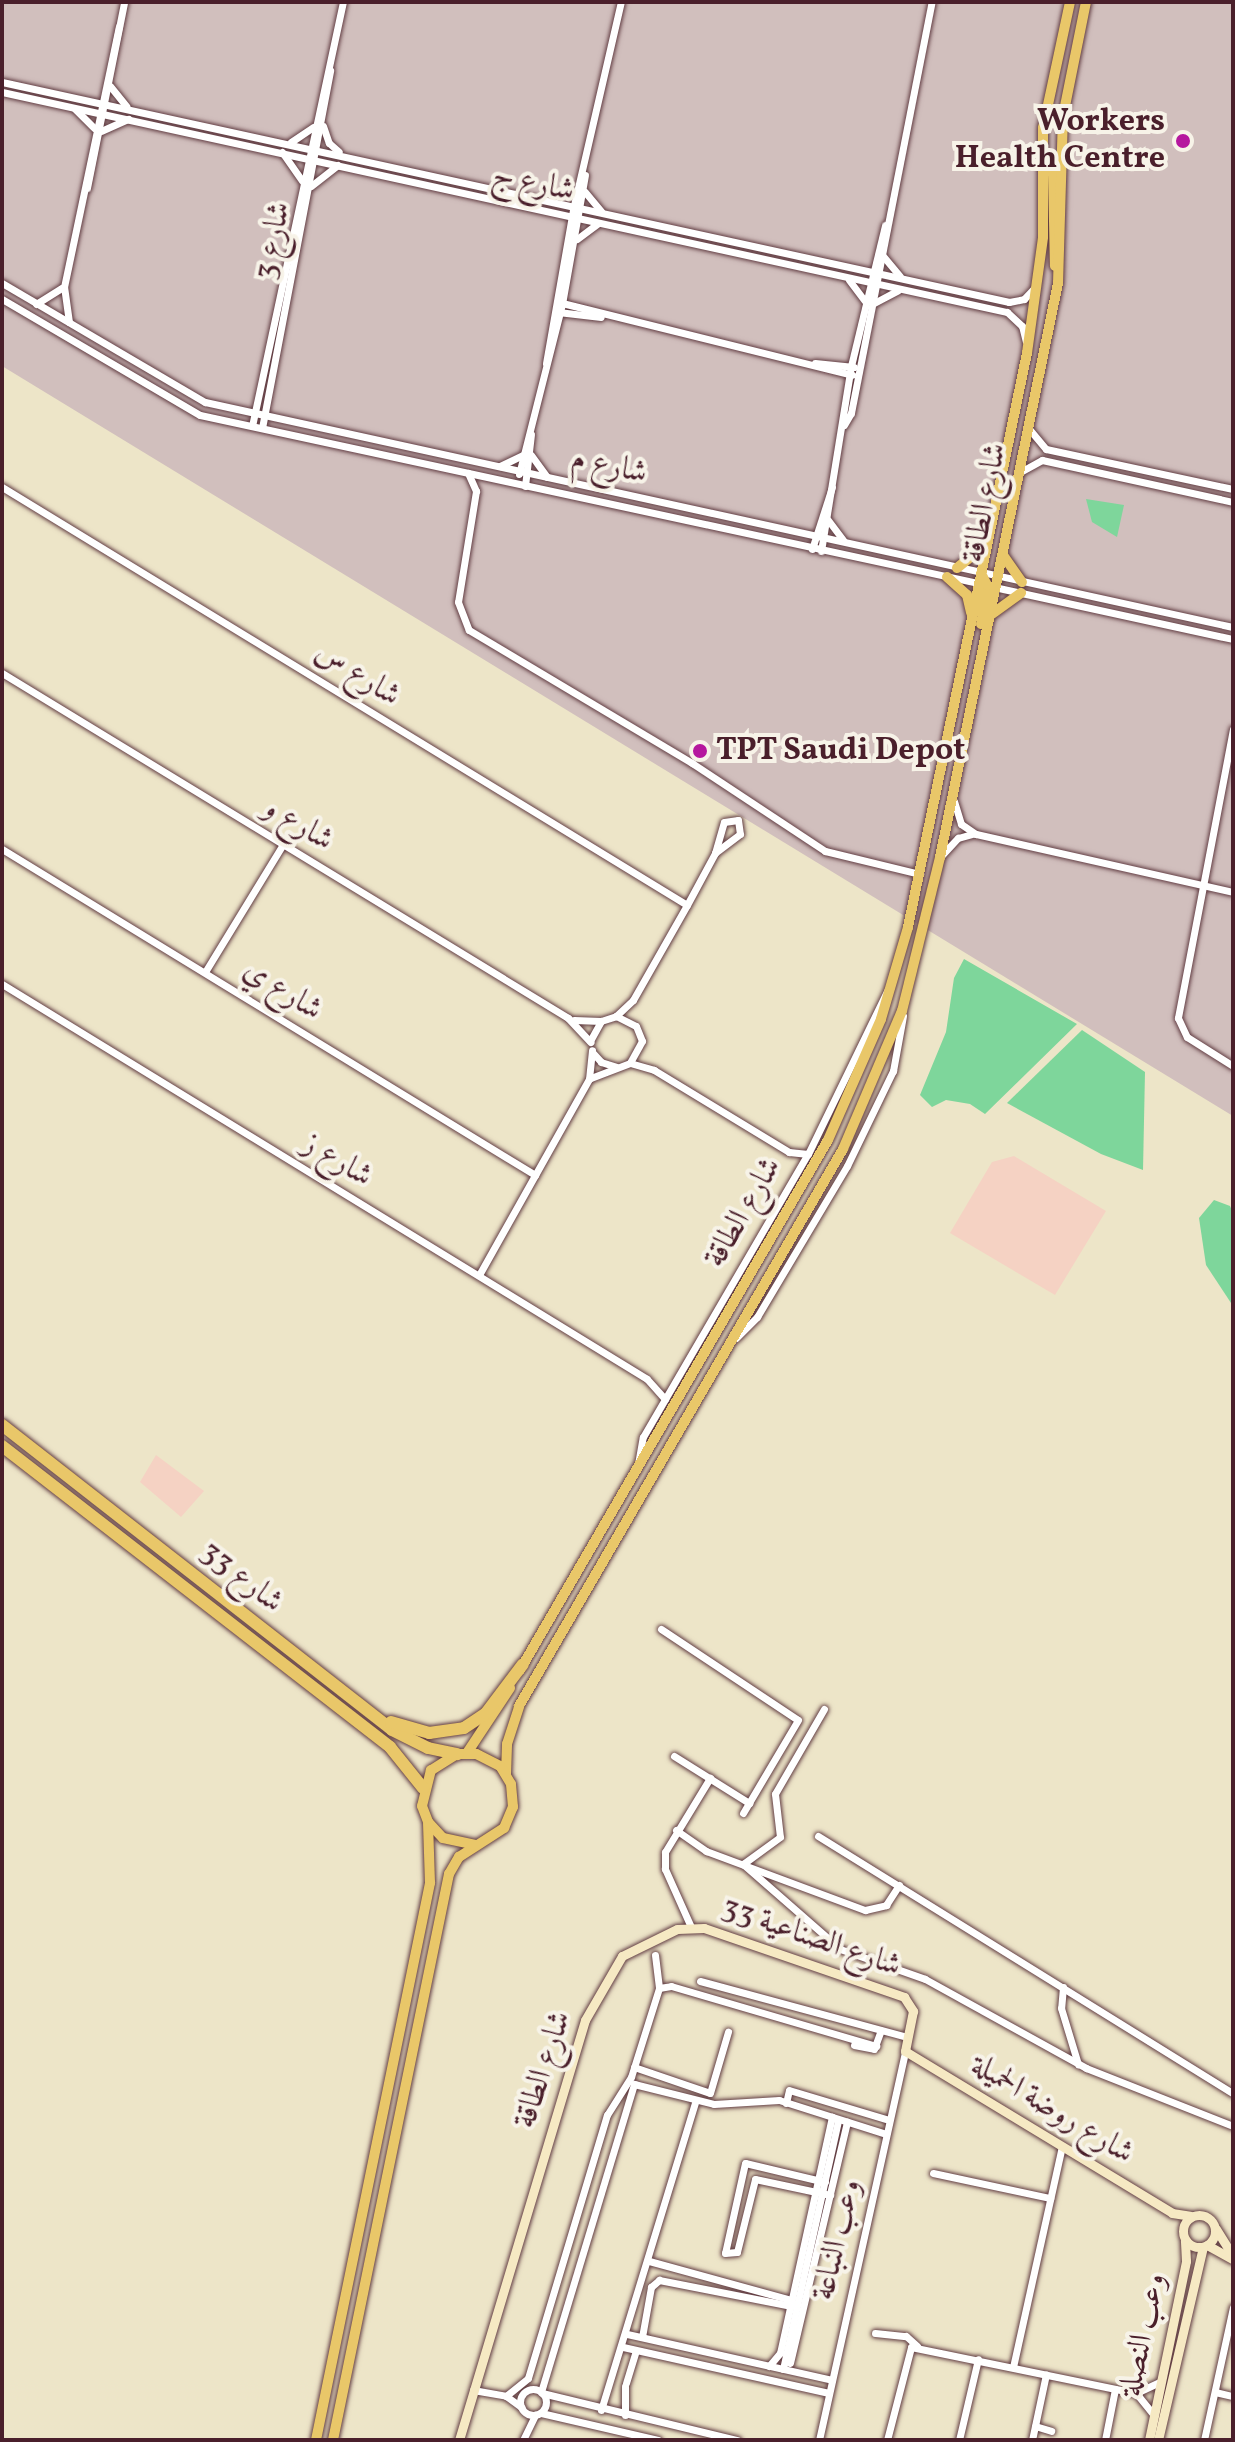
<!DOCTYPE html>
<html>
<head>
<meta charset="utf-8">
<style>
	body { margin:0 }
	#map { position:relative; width:1235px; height:2442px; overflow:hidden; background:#ede5c8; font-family:Vollkorn,Amiri,serif }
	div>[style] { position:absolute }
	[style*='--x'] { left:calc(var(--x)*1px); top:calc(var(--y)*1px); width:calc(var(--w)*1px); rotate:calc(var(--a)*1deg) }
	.built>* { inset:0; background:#f5d2c3 }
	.industrial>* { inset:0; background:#d1bfbd }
	.green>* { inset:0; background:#7ed69b }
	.roads { filter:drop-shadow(0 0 2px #623d43) drop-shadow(0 0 2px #623d43) }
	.street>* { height:7px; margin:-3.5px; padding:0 3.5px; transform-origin:3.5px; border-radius:3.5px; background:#fff }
	.street>.ring { margin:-3.5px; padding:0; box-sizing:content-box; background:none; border:7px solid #fff; border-radius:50% }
	.secondary>* { height:9px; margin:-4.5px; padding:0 4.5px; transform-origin:4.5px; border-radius:4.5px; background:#f6e9c3 }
	.secondary>.ring { margin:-4.5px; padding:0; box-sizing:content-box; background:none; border:9px solid #f6e9c3; border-radius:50% }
	.primary>* { height:10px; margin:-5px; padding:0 5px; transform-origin:5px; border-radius:5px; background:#e9c769 }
	.highway>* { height:12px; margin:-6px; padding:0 6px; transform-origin:6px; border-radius:6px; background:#e9c769 }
	.dots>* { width:22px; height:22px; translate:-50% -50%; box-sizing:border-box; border:4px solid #f7f3e8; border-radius:50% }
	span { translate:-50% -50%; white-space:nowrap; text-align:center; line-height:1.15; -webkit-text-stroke:8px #f7f3e8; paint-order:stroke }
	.poi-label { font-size:32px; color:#4a1f2b; font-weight:700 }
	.right { translate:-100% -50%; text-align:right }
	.left { translate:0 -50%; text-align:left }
	.street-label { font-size:32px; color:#4a1f2b }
	.frame { position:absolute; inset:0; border:4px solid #4a1f2b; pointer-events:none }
</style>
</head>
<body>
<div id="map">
	<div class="built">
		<div style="clip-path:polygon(1014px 1156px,1106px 1211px,1055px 1295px,950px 1233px,992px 1162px)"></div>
		<div style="clip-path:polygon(156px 1455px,204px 1491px,181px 1517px,140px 1482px)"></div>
	</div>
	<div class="industrial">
		<div style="clip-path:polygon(2px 2px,1233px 2px,1233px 1116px,2px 366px)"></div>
	</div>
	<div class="green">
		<div style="clip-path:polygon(1086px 499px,1124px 505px,1117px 537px,1092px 522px)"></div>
		<div style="clip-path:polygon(964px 959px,1077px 1024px,985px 1114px,970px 1104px,946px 1100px,932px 1107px,920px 1095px,946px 1032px,954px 978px)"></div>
		<div style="clip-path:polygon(1082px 1030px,1145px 1072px,1143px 1170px,1101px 1154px,1007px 1103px)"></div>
		<div style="clip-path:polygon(1214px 1200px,1230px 1206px,1233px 1213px,1233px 1306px,1206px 1265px,1199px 1218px)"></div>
	</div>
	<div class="roads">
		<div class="street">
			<div style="--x:2;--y:82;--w:1031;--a:12.32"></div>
			<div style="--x:1009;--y:302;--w:15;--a:-11"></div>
			<div style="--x:1024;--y:299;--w:18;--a:-47"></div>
			<div style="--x:110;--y:86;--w:26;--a:51"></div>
			<div style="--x:2;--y:92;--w:1029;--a:12.35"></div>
			<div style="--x:1007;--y:312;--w:21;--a:43"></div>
			<div style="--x:1022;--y:326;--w:16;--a:76"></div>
			<div style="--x:75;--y:109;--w:27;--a:45"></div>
			<div style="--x:323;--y:126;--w:18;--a:71"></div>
			<div style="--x:329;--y:143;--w:13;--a:42"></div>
			<div style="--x:101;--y:131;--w:30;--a:-24"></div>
			<div style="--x:291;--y:142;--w:27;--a:-34"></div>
			<div style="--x:282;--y:152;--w:35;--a:55"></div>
			<div style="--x:311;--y:186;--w:34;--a:-38"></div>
			<div style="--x:87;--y:188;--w:190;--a:-78.7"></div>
			<div style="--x:585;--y:192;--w:25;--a:50"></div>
			<div style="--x:577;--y:239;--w:26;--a:-37"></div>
			<div style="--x:883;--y:256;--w:26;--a:50"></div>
			<div style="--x:849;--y:280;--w:26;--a:53"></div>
			<div style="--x:2;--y:283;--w:235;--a:30.4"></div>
			<div style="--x:205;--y:402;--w:1052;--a:12.35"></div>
			<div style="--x:2;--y:299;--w:229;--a:30.4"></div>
			<div style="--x:200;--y:415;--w:800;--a:12.19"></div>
			<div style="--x:558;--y:302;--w:303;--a:13.9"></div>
			<div style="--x:874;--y:303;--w:27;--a:-28"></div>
			<div style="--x:36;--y:304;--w:31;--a:-32"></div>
			<div style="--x:558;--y:312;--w:43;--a:6.6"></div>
			<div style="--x:69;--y:322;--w:35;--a:-98"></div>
			<div style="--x:64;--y:287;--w:266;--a:-78.1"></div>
			<div style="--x:546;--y:363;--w:160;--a:-80"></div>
			<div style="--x:574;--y:205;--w:208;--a:-77"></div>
			<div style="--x:815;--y:363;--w:39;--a:6"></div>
			<div style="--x:844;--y:425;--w:14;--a:-60"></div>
			<div style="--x:851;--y:413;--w:419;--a:-78.9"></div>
			<div style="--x:252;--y:426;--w:434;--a:-77.9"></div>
			<div style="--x:262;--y:428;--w:364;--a:-79.2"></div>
			<div style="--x:1030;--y:430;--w:25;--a:50"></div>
			<div style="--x:1046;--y:449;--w:191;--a:12.1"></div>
			<div style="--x:531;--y:455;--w:27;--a:54"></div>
			<div style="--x:500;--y:466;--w:25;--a:-26"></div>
			<div style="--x:1022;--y:471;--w:23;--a:-29"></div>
			<div style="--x:1042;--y:460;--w:196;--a:12.4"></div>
			<div style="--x:468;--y:473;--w:20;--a:66"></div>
			<div style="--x:476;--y:491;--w:112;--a:99.2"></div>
			<div style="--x:458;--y:602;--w:30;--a:69"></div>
			<div style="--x:469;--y:630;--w:260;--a:30.8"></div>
			<div style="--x:692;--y:763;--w:159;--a:33.5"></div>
			<div style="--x:825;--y:851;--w:98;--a:13.6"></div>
			<div style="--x:519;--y:474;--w:175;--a:-75.8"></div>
			<div style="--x:562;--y:304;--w:131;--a:-79.9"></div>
			<div style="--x:525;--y:486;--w:52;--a:-83.4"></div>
			<div style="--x:2;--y:487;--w:802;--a:31.39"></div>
			<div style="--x:828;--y:520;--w:26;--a:53"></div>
			<div style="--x:812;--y:549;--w:65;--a:-72.1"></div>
			<div style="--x:821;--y:551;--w:187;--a:-80.8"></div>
			<div style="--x:851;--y:366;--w:145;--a:-76.4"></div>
			<div style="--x:994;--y:587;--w:245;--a:12.3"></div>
			<div style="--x:2;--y:673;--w:663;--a:31.36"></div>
			<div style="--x:568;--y:1018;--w:33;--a:47"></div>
			<div style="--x:1233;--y:729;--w:294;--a:100.8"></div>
			<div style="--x:1178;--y:1018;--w:21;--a:65"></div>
			<div style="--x:1187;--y:1037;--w:54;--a:32.2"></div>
			<div style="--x:954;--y:801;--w:24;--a:73"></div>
			<div style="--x:961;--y:824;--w:18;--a:34"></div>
			<div style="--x:976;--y:834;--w:263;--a:12.7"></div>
			<div style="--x:2;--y:849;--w:625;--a:31.45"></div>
			<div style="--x:941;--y:856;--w:25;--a:-47"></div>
			<div style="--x:958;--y:838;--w:15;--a:-16"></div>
			<div style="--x:205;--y:972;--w:150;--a:-58.6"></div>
			<div style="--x:2;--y:984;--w:756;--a:31.48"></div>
			<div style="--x:647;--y:1379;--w:27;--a:48"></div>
			<div style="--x:616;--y:1016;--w:23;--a:-43"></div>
			<div style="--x:633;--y:1000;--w:109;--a:-60.4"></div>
			<div style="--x:687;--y:905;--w:59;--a:-61.7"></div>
			<div style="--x:715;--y:853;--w:32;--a:-74"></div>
			<div style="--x:724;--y:822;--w:14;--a:-8"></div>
			<div style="--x:738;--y:820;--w:14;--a:82"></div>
			<div style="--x:740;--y:834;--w:31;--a:143"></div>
			<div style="--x:574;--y:1020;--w:27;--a:2"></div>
			<div style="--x:590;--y:1041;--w:23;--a:-61"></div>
			<div style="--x:601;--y:1021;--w:16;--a:-18"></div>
			<div style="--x:616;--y:1016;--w:22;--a:27"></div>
			<div style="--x:636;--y:1026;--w:16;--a:68"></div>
			<div style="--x:642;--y:1041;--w:25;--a:119"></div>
			<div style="--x:630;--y:1063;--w:42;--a:159"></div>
			<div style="--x:593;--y:1053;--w:12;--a:48"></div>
			<div style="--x:601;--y:1062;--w:16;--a:18"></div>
			<div style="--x:630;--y:1063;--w:25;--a:16"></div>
			<div style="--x:654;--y:1070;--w:158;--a:31.3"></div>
			<div style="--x:789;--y:1152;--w:19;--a:6"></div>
			<div style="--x:479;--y:1275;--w:225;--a:-60.7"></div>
			<div style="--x:589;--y:1079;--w:29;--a:-84"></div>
			<div style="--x:736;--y:1338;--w:30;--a:-45"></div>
			<div style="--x:757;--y:1317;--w:176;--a:-59.2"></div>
			<div style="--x:847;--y:1166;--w:106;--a:-64.2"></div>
			<div style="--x:893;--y:1071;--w:56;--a:-79.7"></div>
			<div style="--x:638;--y:1464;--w:27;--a:-80"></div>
			<div style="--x:643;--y:1437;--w:328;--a:-59.8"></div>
			<div style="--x:808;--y:1154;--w:183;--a:-64.1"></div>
			<div style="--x:661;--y:1629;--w:164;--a:33.6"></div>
			<div style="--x:798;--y:1720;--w:108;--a:120.6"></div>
			<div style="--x:824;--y:1709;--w:98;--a:120"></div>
			<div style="--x:775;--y:1794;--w:43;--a:83.4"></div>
			<div style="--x:780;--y:1837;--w:46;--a:143.9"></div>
			<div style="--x:743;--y:1864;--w:129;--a:41.2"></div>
			<div style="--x:840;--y:1949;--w:90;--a:19.4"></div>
			<div style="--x:925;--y:1979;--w:184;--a:28.9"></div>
			<div style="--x:1086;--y:2068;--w:158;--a:21.5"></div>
			<div style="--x:674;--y:1756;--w:89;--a:32.1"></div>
			<div style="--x:676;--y:1830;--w:37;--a:35"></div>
			<div style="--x:706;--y:1851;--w:170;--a:20.4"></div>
			<div style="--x:865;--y:1910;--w:22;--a:-13"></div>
			<div style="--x:886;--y:1905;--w:24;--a:-57"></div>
			<div style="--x:818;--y:1836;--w:488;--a:31.8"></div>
			<div style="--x:691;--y:1927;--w:64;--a:-114.1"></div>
			<div style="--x:665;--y:1869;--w:17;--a:-90"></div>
			<div style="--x:665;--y:1852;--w:87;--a:-58.7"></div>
			<div style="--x:655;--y:1955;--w:33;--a:83"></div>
			<div style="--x:700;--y:1981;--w:215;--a:15.1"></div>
			<div style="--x:1063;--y:1987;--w:21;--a:95"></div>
			<div style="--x:1061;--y:2008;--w:59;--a:73.1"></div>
			<div style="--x:854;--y:2045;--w:20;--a:11"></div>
			<div style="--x:874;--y:2049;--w:20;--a:-70"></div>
			<div style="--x:634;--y:2067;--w:80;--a:18.9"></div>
			<div style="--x:710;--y:2093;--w:64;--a:-73.6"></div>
			<div style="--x:786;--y:2103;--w:13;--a:-77"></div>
			<div style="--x:789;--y:2090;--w:104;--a:16.7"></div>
			<div style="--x:933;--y:2173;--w:120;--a:12.1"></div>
			<div style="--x:825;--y:2182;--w:82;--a:-166.6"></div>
			<div style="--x:745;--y:2163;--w:92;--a:102.5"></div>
			<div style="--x:725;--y:2253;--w:12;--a:-5"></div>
			<div style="--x:737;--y:2252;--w:75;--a:-76.1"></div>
			<div style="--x:755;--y:2179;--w:77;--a:12"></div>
			<div style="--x:649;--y:2261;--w:148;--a:15.3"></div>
			<div style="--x:875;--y:2333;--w:31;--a:6"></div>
			<div style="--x:906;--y:2336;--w:15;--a:42"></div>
			<div style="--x:627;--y:2334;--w:210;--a:12.6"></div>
			<div style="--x:642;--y:2337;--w:51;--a:-79.8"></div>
			<div style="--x:651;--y:2287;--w:11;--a:-41"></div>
			<div style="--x:659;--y:2280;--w:135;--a:11.1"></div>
			<div style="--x:623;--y:2347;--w:211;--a:12.6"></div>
			<div style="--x:790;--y:2363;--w:248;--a:-76.7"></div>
			<div style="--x:769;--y:2366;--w:17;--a:-50"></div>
			<div style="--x:780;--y:2353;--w:242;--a:-77.6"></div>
			<div style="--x:1013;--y:2367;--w:226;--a:-77.5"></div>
			<div style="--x:783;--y:2369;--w:255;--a:-77.5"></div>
			<div style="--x:626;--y:2383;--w:34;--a:-73"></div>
			<div class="ring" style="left:520px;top:2389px;width:19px;height:19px"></div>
			<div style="--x:473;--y:2390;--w:34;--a:10"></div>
			<div style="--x:506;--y:2396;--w:19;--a:36"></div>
			<div style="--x:541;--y:2392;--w:322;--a:-73.2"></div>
			<div style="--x:634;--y:2084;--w:82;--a:14"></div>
			<div style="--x:714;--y:2104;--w:65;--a:-3.5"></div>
			<div style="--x:779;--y:2100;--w:112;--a:17.6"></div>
			<div style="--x:1215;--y:2392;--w:18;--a:13"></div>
			<div style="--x:542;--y:2393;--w:201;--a:13.6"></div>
			<div style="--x:1136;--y:2393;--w:28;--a:51"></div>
			<div style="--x:506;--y:2396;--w:28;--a:-39"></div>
			<div style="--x:528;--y:2378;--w:275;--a:-73.3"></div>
			<div style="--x:607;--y:2115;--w:45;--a:-57.7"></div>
			<div style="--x:631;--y:2077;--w:93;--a:-72.5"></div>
			<div style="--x:659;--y:1988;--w:12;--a:-9"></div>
			<div style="--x:671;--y:1986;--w:214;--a:16.3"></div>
			<div style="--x:601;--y:2410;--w:324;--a:-73"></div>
			<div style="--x:541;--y:2413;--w:120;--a:13"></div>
			<div style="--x:625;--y:2415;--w:29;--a:-90"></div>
			<div style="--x:1035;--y:2426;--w:17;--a:17"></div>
			<div style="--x:523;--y:2440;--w:28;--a:-64"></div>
			<div style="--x:819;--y:2440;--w:398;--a:-77.5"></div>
			<div style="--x:887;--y:2440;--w:96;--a:-75.5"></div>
			<div style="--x:911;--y:2347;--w:230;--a:11.6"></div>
			<div style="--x:1136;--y:2393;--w:26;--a:-25"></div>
			<div style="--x:959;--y:2440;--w:83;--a:-76.8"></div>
			<div style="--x:1032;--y:2440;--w:67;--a:-78"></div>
			<div style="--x:1105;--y:2440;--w:52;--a:-78.9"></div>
			<div style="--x:1204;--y:2440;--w:136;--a:-77.7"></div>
		</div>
		<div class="secondary">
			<div class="ring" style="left:1183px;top:2215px;width:23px;height:23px"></div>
			<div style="--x:1216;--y:2229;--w:32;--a:58"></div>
			<div style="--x:1207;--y:2245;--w:29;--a:29"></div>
			<div style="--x:459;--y:2440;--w:438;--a:-73.3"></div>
			<div style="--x:585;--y:2020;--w:74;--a:-60"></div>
			<div style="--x:622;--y:1956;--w:61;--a:-26.1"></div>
			<div style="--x:677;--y:1929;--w:27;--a:-2"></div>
			<div style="--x:704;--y:1928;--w:212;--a:19"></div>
			<div style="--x:904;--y:1997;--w:17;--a:57"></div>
			<div style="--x:913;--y:2011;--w:41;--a:101.3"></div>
			<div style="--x:905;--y:2051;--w:312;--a:31.2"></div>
			<div style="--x:1172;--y:2213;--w:18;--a:9"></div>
			<div style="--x:1149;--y:2440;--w:183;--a:-78.3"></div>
			<div style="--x:1186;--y:2261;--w:21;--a:-93"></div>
			<div style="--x:1158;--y:2440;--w:198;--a:-76.9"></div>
		</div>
		<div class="primary">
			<div style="--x:1041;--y:165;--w:14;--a:34"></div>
			<div style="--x:1053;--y:173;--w:93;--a:88.8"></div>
			<div style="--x:1003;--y:555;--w:33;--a:55"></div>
			<div style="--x:957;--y:568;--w:36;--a:-39"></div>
			<div style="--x:947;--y:577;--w:27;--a:42"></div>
			<div style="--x:967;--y:595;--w:18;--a:77"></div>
			<div style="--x:992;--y:614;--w:36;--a:-36"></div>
			<div style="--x:981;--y:624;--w:39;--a:-81"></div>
			<div style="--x:987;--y:585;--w:13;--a:-117"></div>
			<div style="--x:520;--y:1670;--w:613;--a:-59.84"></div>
			<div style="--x:828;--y:1140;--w:132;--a:-66.3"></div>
			<div style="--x:881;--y:1019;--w:96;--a:-73.6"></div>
			<div style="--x:908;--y:927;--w:586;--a:-78.29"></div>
			<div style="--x:1027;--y:353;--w:117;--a:-82.1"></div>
			<div style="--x:1043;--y:237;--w:109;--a:-90"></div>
			<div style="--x:1043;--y:128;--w:129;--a:-77.9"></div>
			<div style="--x:467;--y:1753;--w:78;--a:-56.5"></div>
			<div style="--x:506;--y:1774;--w:30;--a:-88"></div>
			<div style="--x:507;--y:1744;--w:40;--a:-72"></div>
			<div style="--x:519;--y:1706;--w:644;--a:-59.81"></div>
			<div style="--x:843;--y:1149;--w:150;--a:-66.9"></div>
			<div style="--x:902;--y:1011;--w:159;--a:-76.1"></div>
			<div style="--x:940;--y:857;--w:586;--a:-78.38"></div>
			<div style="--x:1058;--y:283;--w:167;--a:-88.3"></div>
			<div style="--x:1063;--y:116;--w:116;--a:-78.6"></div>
			<div style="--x:316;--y:2440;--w:569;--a:-78.43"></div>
			<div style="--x:430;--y:1883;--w:59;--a:-91.9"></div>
			<div style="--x:333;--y:2440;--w:578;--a:-78.42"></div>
			<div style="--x:449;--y:1874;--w:20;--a:-60"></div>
			<div style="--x:459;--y:1857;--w:54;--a:-32.8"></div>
			<div style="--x:504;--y:1828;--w:23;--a:-67"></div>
			<div style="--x:513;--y:1807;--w:23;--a:-95"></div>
			<div style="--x:511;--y:1784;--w:21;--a:-121"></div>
			<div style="--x:500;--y:1766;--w:27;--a:-153"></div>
			<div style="--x:476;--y:1754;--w:19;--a:180"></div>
			<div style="--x:457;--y:1754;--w:31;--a:148"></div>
			<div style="--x:431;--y:1770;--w:37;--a:104"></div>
			<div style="--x:422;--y:1806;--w:17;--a:69"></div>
			<div style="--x:428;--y:1822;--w:22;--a:47"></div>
			<div style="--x:443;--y:1838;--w:33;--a:12"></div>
		</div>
		<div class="highway">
			<div style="--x:2;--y:1425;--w:495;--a:38"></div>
			<div style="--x:392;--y:1730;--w:40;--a:26.6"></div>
			<div style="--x:428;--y:1748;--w:30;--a:12"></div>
			<div style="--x:2;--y:1446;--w:491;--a:37.8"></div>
			<div style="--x:390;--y:1747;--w:53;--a:51.2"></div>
			<div style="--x:391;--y:1722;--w:40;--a:16"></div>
			<div style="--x:429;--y:1733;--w:35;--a:-8"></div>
			<div style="--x:464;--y:1728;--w:27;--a:-34"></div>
			<div style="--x:486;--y:1713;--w:61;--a:-52.9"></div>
		</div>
	</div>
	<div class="dots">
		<div style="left:1183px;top:141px;background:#b5179e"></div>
		<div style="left:700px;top:751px;background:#b5179e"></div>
	</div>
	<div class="poi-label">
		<span class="right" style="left:1165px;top:141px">Workers<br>Health Centre</span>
		<span class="left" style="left:716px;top:751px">TPT Saudi Depot</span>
	</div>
	<div class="street-label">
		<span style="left:533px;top:184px;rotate:12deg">شارع ج</span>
		<span style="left:274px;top:241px;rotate:-79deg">شارع 3</span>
		<span style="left:609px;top:467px;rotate:12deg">شارع م</span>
		<span style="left:986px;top:503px;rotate:-79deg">شارع الطاقة</span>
		<span style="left:357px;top:675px;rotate:32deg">شارع س</span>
		<span style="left:298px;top:825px;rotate:31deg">شارع و</span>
		<span style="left:282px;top:991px;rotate:32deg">شارع ي</span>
		<span style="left:337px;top:1161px;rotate:31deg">شارع ز</span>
		<span style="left:744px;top:1213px;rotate:-60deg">شارع الطاقة</span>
		<span style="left:241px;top:1578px;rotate:38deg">شارع 33</span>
		<span style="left:811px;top:1938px;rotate:19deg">شارع الصناعية 33</span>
		<span style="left:544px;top:2070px;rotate:-72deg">شارع الطاقة</span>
		<span style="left:1052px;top:2110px;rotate:31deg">شارع روضة الحميلة</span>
		<span style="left:838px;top:2240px;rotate:-77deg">وعب النباعة</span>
		<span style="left:1144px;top:2335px;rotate:-78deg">وعب النصلة</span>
	</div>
	<div class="frame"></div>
</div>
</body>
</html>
